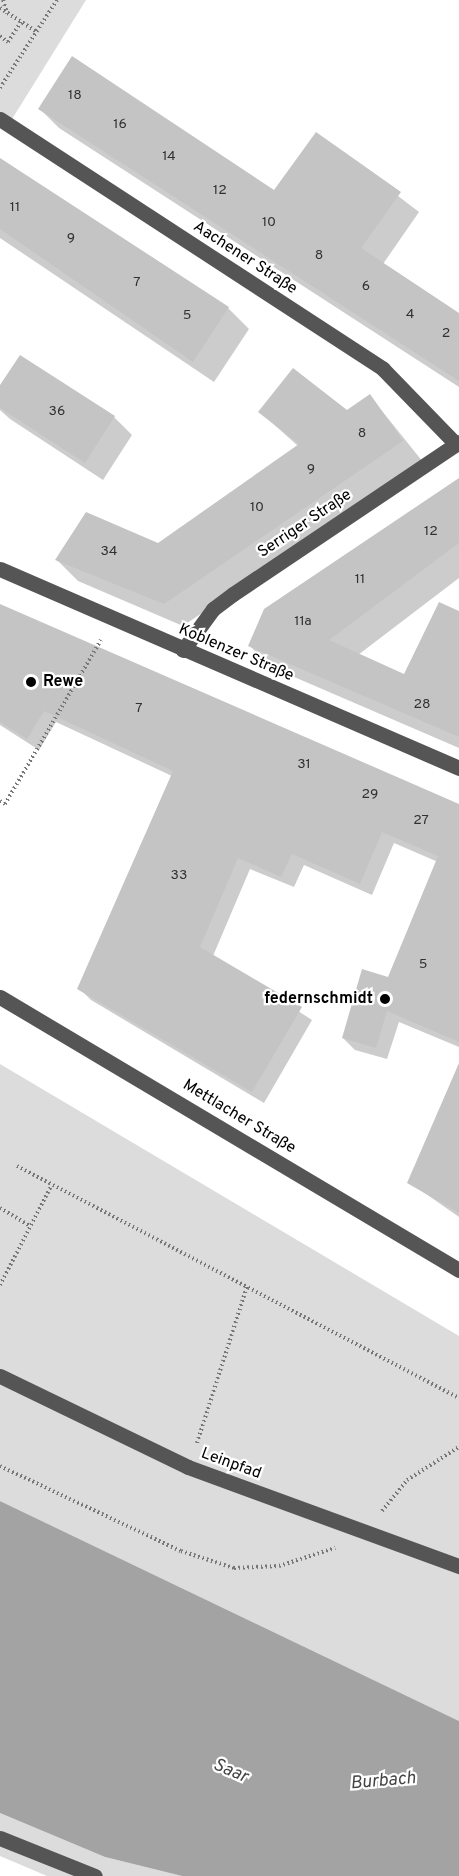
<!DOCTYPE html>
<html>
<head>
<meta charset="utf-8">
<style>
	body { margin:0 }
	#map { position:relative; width:459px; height:1876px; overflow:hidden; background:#fff; font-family:Overpass,sans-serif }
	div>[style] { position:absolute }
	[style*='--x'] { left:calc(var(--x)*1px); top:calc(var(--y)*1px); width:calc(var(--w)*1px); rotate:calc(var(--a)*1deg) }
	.green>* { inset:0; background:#dcdcdc }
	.water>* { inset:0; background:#a3a3a3 }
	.shadow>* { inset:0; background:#0003 }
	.building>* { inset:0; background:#c4c4c4 }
	.path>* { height:4px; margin-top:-2px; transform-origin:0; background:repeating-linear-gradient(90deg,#777 0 1.5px,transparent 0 4.5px) }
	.minor>* { height:15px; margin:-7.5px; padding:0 7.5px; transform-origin:7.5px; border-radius:7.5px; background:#555 }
	.dots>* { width:16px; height:16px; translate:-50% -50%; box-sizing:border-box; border:3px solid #fff; border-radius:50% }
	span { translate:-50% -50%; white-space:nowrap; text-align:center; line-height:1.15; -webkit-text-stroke:4.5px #fff; paint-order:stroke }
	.number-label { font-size:14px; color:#313131 }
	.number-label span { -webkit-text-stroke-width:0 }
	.street-label { font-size:16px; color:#000 }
	.poi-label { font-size:16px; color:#000; font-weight:700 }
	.left { translate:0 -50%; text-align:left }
	.right { translate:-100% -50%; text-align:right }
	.water-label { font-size:18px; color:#444; font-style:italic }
</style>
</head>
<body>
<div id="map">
	<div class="green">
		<div style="clip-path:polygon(0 0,86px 0,9px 124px,0 119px)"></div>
		<div style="clip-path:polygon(0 1064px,459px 1336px,459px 1721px,0 1501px)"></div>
		<div style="clip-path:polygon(0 1813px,105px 1857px,182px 1876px,47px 1876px,0 1856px)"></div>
	</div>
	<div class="water">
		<div style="clip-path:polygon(0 1501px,459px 1721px,459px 1876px,182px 1876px,105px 1857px,0 1813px)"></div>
	</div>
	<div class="shadow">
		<div style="clip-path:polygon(40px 109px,275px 192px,317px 134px,419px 212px,383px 264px,459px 315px,459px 387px,59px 128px)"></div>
		<div style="clip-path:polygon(0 160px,228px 308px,249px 329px,214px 382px,0 238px)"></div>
		<div style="clip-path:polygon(0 388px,114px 417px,132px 435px,103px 480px,10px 419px,0 410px)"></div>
		<div style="clip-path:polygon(370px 396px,423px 462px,183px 626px,78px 581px,57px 560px,158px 545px,298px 446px,260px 412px,347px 412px)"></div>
		<div style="clip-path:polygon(459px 481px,459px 578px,358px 655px,405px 676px,459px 613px,459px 748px,271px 667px,250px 646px)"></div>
		<div style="clip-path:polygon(0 606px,459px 805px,459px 1047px,399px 1022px,387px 1059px,355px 1050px,343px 1038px,389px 979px,438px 862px,394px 843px,372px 895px,304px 865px,294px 887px,250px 869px,213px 956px,312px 1020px,264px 1103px,91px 1000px,79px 988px,172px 776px,56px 722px,39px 750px,0 725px)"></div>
		<div style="clip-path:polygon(459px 1068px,459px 1217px,409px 1182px)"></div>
	</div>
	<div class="building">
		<div style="clip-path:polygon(72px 56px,274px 190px,316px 132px,401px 192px,361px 248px,459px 313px,459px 381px,38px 109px)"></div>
		<div style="clip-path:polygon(0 158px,229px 307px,193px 362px,0 229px)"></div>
		<div style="clip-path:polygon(20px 355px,115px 416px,85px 463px,0 408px,0 385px)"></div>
		<div style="clip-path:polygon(293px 368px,347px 410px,370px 394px,403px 441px,164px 604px,55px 560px,86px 512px,158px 543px,299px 444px,258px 412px)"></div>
		<div style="clip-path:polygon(459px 478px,459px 543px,329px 640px,404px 674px,439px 602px,459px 611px,459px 737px,248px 646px,264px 609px)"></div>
		<div style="clip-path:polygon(0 604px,459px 804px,459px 1042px,387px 1011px,376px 1048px,342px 1038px,362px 969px,388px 977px,438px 856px,382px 832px,360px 884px,292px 854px,281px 877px,238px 858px,200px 947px,302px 1007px,252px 1092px,77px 989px,173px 771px,44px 711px,27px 739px,0 722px)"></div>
		<div style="clip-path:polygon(459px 1063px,459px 1213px,407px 1183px)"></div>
	</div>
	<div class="path">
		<div style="--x:3;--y:0;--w:14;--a:73"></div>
		<div style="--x:0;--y:8;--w:44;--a:33"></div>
		<div style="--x:0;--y:36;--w:10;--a:37"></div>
		<div style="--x:8;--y:42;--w:24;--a:-57"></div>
		<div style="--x:0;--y:88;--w:105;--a:-57.1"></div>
		<div style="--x:0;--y:801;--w:6;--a:31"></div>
		<div style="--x:5;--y:804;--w:190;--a:-59.7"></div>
		<div style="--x:17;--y:1166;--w:499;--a:27.7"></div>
		<div style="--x:0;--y:1208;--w:35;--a:31"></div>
		<div style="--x:0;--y:1285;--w:111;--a:-62.7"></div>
		<div style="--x:197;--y:1443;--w:165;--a:-72.3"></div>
		<div style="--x:0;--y:1466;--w:200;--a:25.2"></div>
		<div style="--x:181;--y:1551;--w:56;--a:17.8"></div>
		<div style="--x:234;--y:1568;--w:45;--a:-2.5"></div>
		<div style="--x:279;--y:1566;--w:59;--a:-17.8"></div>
		<div style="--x:382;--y:1511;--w:40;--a:-51"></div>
		<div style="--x:407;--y:1480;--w:62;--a:-32.4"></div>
	</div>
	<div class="minor">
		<div style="--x:0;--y:119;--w:457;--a:33.1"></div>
		<div style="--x:383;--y:369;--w:105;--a:45.8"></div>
		<div style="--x:0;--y:569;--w:500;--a:23.44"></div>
		<div style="--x:183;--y:650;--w:51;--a:-53.8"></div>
		<div style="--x:213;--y:609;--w:25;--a:-37"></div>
		<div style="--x:233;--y:594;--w:272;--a:-33.9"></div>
		<div style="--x:0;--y:997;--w:534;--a:30.74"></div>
		<div style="--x:0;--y:1376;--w:209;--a:25.8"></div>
		<div style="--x:188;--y:1467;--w:289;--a:20.1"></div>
		<div style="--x:0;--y:1838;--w:102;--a:21.8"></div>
	</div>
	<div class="dots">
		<div style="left:31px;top:682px;background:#000"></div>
		<div style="left:385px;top:999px;background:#000"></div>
	</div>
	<div class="number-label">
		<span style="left:75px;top:96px">18</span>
		<span style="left:120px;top:125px">16</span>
		<span style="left:169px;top:157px">14</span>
		<span style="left:220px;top:191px">12</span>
		<span style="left:15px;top:208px">11</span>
		<span style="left:269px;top:223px">10</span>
		<span style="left:71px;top:239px">9</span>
		<span style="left:319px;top:256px">8</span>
		<span style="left:137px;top:283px">7</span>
		<span style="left:366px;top:287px">6</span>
		<span style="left:410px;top:315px">4</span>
		<span style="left:187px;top:316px">5</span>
		<span style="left:446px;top:334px">2</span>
		<span style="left:57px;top:412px">36</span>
		<span style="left:362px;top:434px">8</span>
		<span style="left:311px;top:470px">9</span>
		<span style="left:257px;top:508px">10</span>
		<span style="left:431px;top:532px">12</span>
		<span style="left:109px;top:552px">34</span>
		<span style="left:360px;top:580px">11</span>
		<span style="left:303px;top:622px">11a</span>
		<span style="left:422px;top:705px">28</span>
		<span style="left:139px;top:709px">7</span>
		<span style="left:304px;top:765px">31</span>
		<span style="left:370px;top:795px">29</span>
		<span style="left:421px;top:821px">27</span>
		<span style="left:179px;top:876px">33</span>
		<span style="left:423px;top:965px">5</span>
	</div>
	<div class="street-label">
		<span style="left:245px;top:258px;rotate:33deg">Aachener Straße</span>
		<span style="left:305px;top:524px;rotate:-34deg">Serriger Straße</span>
		<span style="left:236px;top:653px;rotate:23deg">Koblenzer Straße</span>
		<span style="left:239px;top:1117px;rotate:31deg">Mettlacher Straße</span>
		<span style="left:231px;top:1464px;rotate:20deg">Leinpfad</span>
	</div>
	<div class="poi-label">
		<span class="left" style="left:43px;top:682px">Rewe</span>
		<span class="right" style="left:373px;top:999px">federnschmidt</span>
	</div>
	<div class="water-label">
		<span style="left:230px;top:1772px;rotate:23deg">Saar</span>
		<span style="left:383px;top:1782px;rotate:-5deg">Burbach</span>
	</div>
</div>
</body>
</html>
